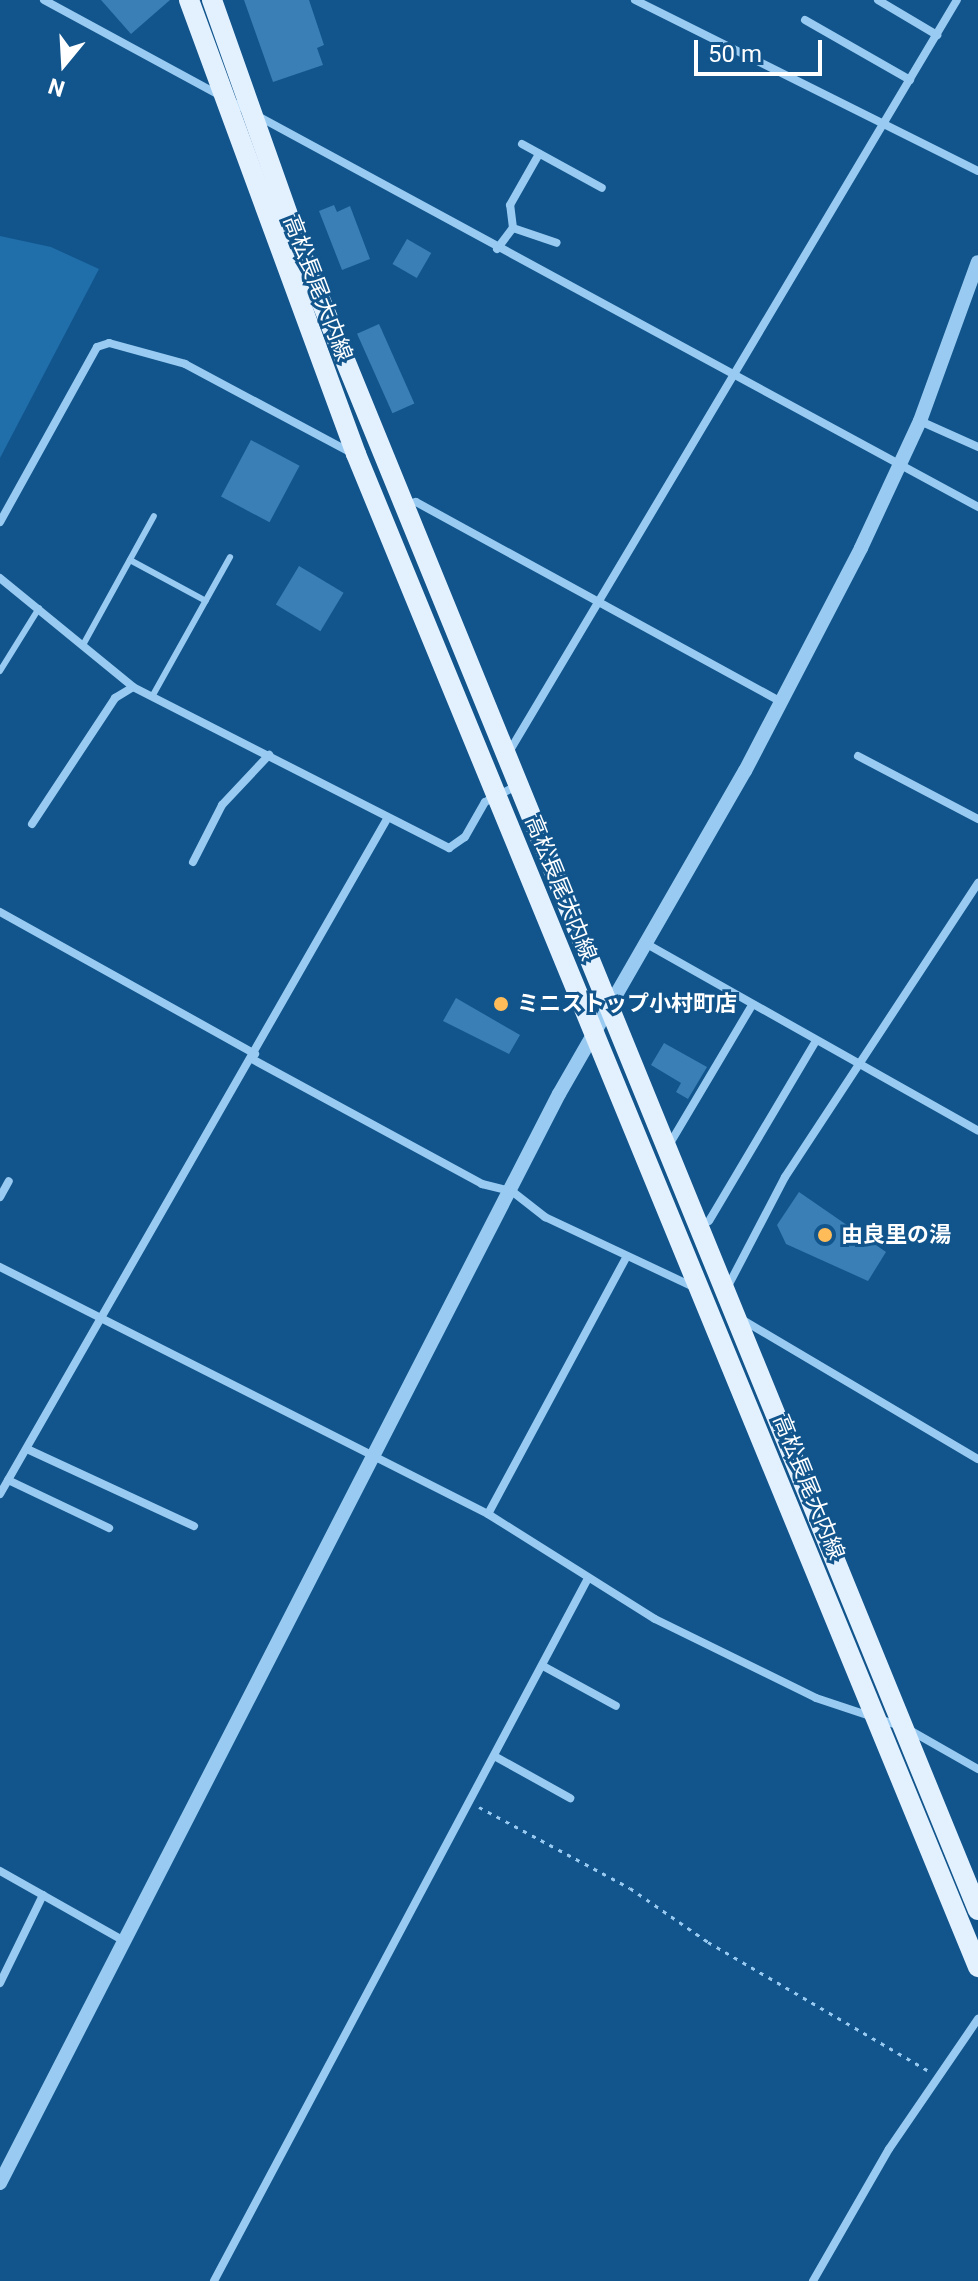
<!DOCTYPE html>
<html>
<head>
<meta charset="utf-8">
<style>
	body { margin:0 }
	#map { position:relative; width:978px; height:2281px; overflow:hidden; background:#11558c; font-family:Roboto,"Noto Sans JP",sans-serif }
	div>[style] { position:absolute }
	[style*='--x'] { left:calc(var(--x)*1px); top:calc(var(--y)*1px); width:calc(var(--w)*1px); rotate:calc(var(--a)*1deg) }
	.green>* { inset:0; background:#206eaa }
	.building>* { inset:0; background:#3a7fb6; transform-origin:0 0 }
	.path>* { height:3px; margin-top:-1.5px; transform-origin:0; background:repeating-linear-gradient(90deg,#99cbf2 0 4px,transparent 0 10px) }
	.service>* { height:6px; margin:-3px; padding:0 3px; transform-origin:3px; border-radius:3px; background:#99cbf2 }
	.minor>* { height:8px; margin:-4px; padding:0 4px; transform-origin:4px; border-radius:4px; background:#99cbf2 }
	.tertiary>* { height:14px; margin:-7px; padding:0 7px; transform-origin:7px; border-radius:7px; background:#99cbf2 }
	.primary>* { height:20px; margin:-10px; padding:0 10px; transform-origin:10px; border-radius:10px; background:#e3f1ff }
	.dots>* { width:22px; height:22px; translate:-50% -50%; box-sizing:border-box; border:4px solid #11558c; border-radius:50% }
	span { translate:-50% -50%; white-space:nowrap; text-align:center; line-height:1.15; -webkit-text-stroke:6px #11558c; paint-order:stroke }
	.street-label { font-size:22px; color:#fff }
	.poi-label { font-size:22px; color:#fff; font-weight:700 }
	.left { translate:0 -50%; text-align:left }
	.north { position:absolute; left:24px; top:24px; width:80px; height:80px; -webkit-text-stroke:6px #11558c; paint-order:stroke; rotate:198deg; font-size:22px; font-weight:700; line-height:32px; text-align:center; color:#fff }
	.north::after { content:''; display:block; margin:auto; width:28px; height:36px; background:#fff; clip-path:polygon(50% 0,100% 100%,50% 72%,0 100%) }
	.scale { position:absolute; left:694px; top:40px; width:128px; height:36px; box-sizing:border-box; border:4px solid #fff; border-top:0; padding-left:10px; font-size:24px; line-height:28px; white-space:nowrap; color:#fff; -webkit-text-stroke:6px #11558c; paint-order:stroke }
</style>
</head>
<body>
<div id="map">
	<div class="green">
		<div style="clip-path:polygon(0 236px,51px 247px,99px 269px,0 458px)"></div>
	</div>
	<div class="building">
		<div style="clip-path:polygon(101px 0,170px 0,131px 34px)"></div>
		<div style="clip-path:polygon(244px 0,309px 0,324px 45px,317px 48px,323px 65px,273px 82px)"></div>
		<div style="clip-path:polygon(334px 205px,337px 212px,350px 206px,370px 259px,342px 270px,319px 211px)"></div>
		<div style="left:407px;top:239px;width:28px;height:29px;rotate:30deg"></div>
		<div style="left:379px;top:324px;width:87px;height:24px;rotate:66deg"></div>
		<div style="left:251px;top:440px;width:55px;height:64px;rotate:28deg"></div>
		<div style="left:299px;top:566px;width:52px;height:45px;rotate:31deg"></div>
		<div style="clip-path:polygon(456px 998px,520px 1035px,509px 1054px,443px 1021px)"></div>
		<div style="clip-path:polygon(664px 1043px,707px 1067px,688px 1099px,676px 1092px,681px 1083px,651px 1065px)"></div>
		<div style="clip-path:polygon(799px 1192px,886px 1252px,868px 1281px,786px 1244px,777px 1225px)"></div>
	</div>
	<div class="path">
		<div style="--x:479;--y:1807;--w:171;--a:28.2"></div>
		<div style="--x:630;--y:1888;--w:95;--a:34.7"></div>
		<div style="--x:708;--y:1942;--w:254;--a:30.3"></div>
	</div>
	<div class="service">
		<div style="--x:130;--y:560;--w:86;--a:28.3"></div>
		<div style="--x:83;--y:645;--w:147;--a:-61.2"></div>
		<div style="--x:0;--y:671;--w:74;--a:-58.2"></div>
		<div style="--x:153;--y:695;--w:158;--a:-60.8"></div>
	</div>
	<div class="minor">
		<div style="--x:44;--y:0;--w:1063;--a:28.49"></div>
		<div style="--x:635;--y:0;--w:383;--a:26.5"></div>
		<div style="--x:878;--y:0;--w:69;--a:30.7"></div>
		<div style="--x:805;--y:20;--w:121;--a:29.7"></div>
		<div style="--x:522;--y:144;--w:91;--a:28.8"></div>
		<div style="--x:513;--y:228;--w:46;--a:18.8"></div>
		<div style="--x:497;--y:249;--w:26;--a:-53"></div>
		<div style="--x:513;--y:228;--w:23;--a:-97"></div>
		<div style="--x:510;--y:205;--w:59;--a:-60.4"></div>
		<div style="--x:920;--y:421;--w:64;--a:24.1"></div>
		<div style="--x:406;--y:504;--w:10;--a:-11"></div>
		<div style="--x:416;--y:502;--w:416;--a:28.7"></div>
		<div style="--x:0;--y:522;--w:200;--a:-61"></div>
		<div style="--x:97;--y:347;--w:13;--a:-18"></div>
		<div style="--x:109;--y:343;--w:79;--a:15.4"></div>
		<div style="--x:185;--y:364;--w:189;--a:28.1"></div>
		<div style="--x:0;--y:578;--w:172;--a:39.3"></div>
		<div style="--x:133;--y:687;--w:355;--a:27"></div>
		<div style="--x:449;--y:848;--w:19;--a:-35"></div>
		<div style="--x:465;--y:837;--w:40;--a:-60.3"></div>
		<div style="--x:485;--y:802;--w:37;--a:-27"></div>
		<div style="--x:509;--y:752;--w:875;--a:-59.22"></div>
		<div style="--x:858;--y:756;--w:136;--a:27.7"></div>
		<div style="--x:32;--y:824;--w:151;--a:-56.6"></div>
		<div style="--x:115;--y:698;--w:21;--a:-31"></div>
		<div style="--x:193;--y:862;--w:64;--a:-63"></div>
		<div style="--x:222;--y:805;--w:69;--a:-46.8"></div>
		<div style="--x:0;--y:912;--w:292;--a:29.1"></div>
		<div style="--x:645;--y:943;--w:382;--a:29.4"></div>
		<div style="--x:252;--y:1059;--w:262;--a:28.5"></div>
		<div style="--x:482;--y:1184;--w:32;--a:14"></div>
		<div style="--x:513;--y:1192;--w:41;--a:38"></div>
		<div style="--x:545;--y:1217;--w:167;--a:25.2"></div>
		<div style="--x:669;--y:1145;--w:163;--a:-59.3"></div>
		<div style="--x:0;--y:1197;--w:18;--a:-61"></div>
		<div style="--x:709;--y:1221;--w:209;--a:-59.3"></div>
		<div style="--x:0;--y:1267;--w:547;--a:26.85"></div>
		<div style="--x:488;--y:1514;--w:197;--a:32.2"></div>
		<div style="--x:655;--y:1619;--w:179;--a:26.1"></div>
		<div style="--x:816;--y:1698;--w:95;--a:18.4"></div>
		<div style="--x:906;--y:1728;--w:83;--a:29.7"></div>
		<div style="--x:727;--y:1288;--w:125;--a:-62.4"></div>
		<div style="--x:785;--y:1177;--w:352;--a:-56.7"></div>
		<div style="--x:741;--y:1319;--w:275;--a:30.6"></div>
		<div style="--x:27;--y:1449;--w:184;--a:24.8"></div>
		<div style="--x:8;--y:1480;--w:112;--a:25.4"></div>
		<div style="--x:0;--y:1494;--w:778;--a:-60.17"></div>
		<div style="--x:488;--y:1514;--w:291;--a:-61.7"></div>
		<div style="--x:543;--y:1666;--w:83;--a:28.7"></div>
		<div style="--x:496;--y:1757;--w:85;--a:29"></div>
		<div style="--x:0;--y:1871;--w:145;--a:29.4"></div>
		<div style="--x:0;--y:1983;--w:98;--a:-64"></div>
		<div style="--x:214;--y:2281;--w:794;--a:-61.98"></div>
		<div style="--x:813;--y:2281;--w:152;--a:-60.1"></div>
		<div style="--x:889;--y:2149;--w:158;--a:-55.6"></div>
	</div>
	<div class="tertiary">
		<div style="--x:0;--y:2183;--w:1224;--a:-62.83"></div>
		<div style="--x:559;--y:1094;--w:373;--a:-60.1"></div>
		<div style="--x:745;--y:771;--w:251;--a:-62.5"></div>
		<div style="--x:861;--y:548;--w:140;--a:-65.1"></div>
		<div style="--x:920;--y:421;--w:169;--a:-70"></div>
	</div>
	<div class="primary">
		<div style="--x:189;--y:0;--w:484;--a:69.8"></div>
		<div style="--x:356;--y:454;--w:1636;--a:67.65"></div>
		<div style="--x:212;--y:0;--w:278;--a:70.5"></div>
		<div style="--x:305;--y:262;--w:1780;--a:67.79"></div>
	</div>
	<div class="dots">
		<div style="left:501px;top:1004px;background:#ffbc59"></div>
		<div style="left:825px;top:1235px;background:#ffbc59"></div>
	</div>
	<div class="street-label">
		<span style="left:318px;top:288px;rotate:69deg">高松長尾大内線</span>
		<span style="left:561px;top:888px;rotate:68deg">高松長尾大内線</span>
		<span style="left:809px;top:1487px;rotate:68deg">高松長尾大内線</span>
	</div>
	<div class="poi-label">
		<span class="left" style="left:517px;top:1004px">ミニストップ小村町店</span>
		<span class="left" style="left:841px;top:1235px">由良里の湯</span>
	</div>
	<div class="north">N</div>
	<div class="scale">50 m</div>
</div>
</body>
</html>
